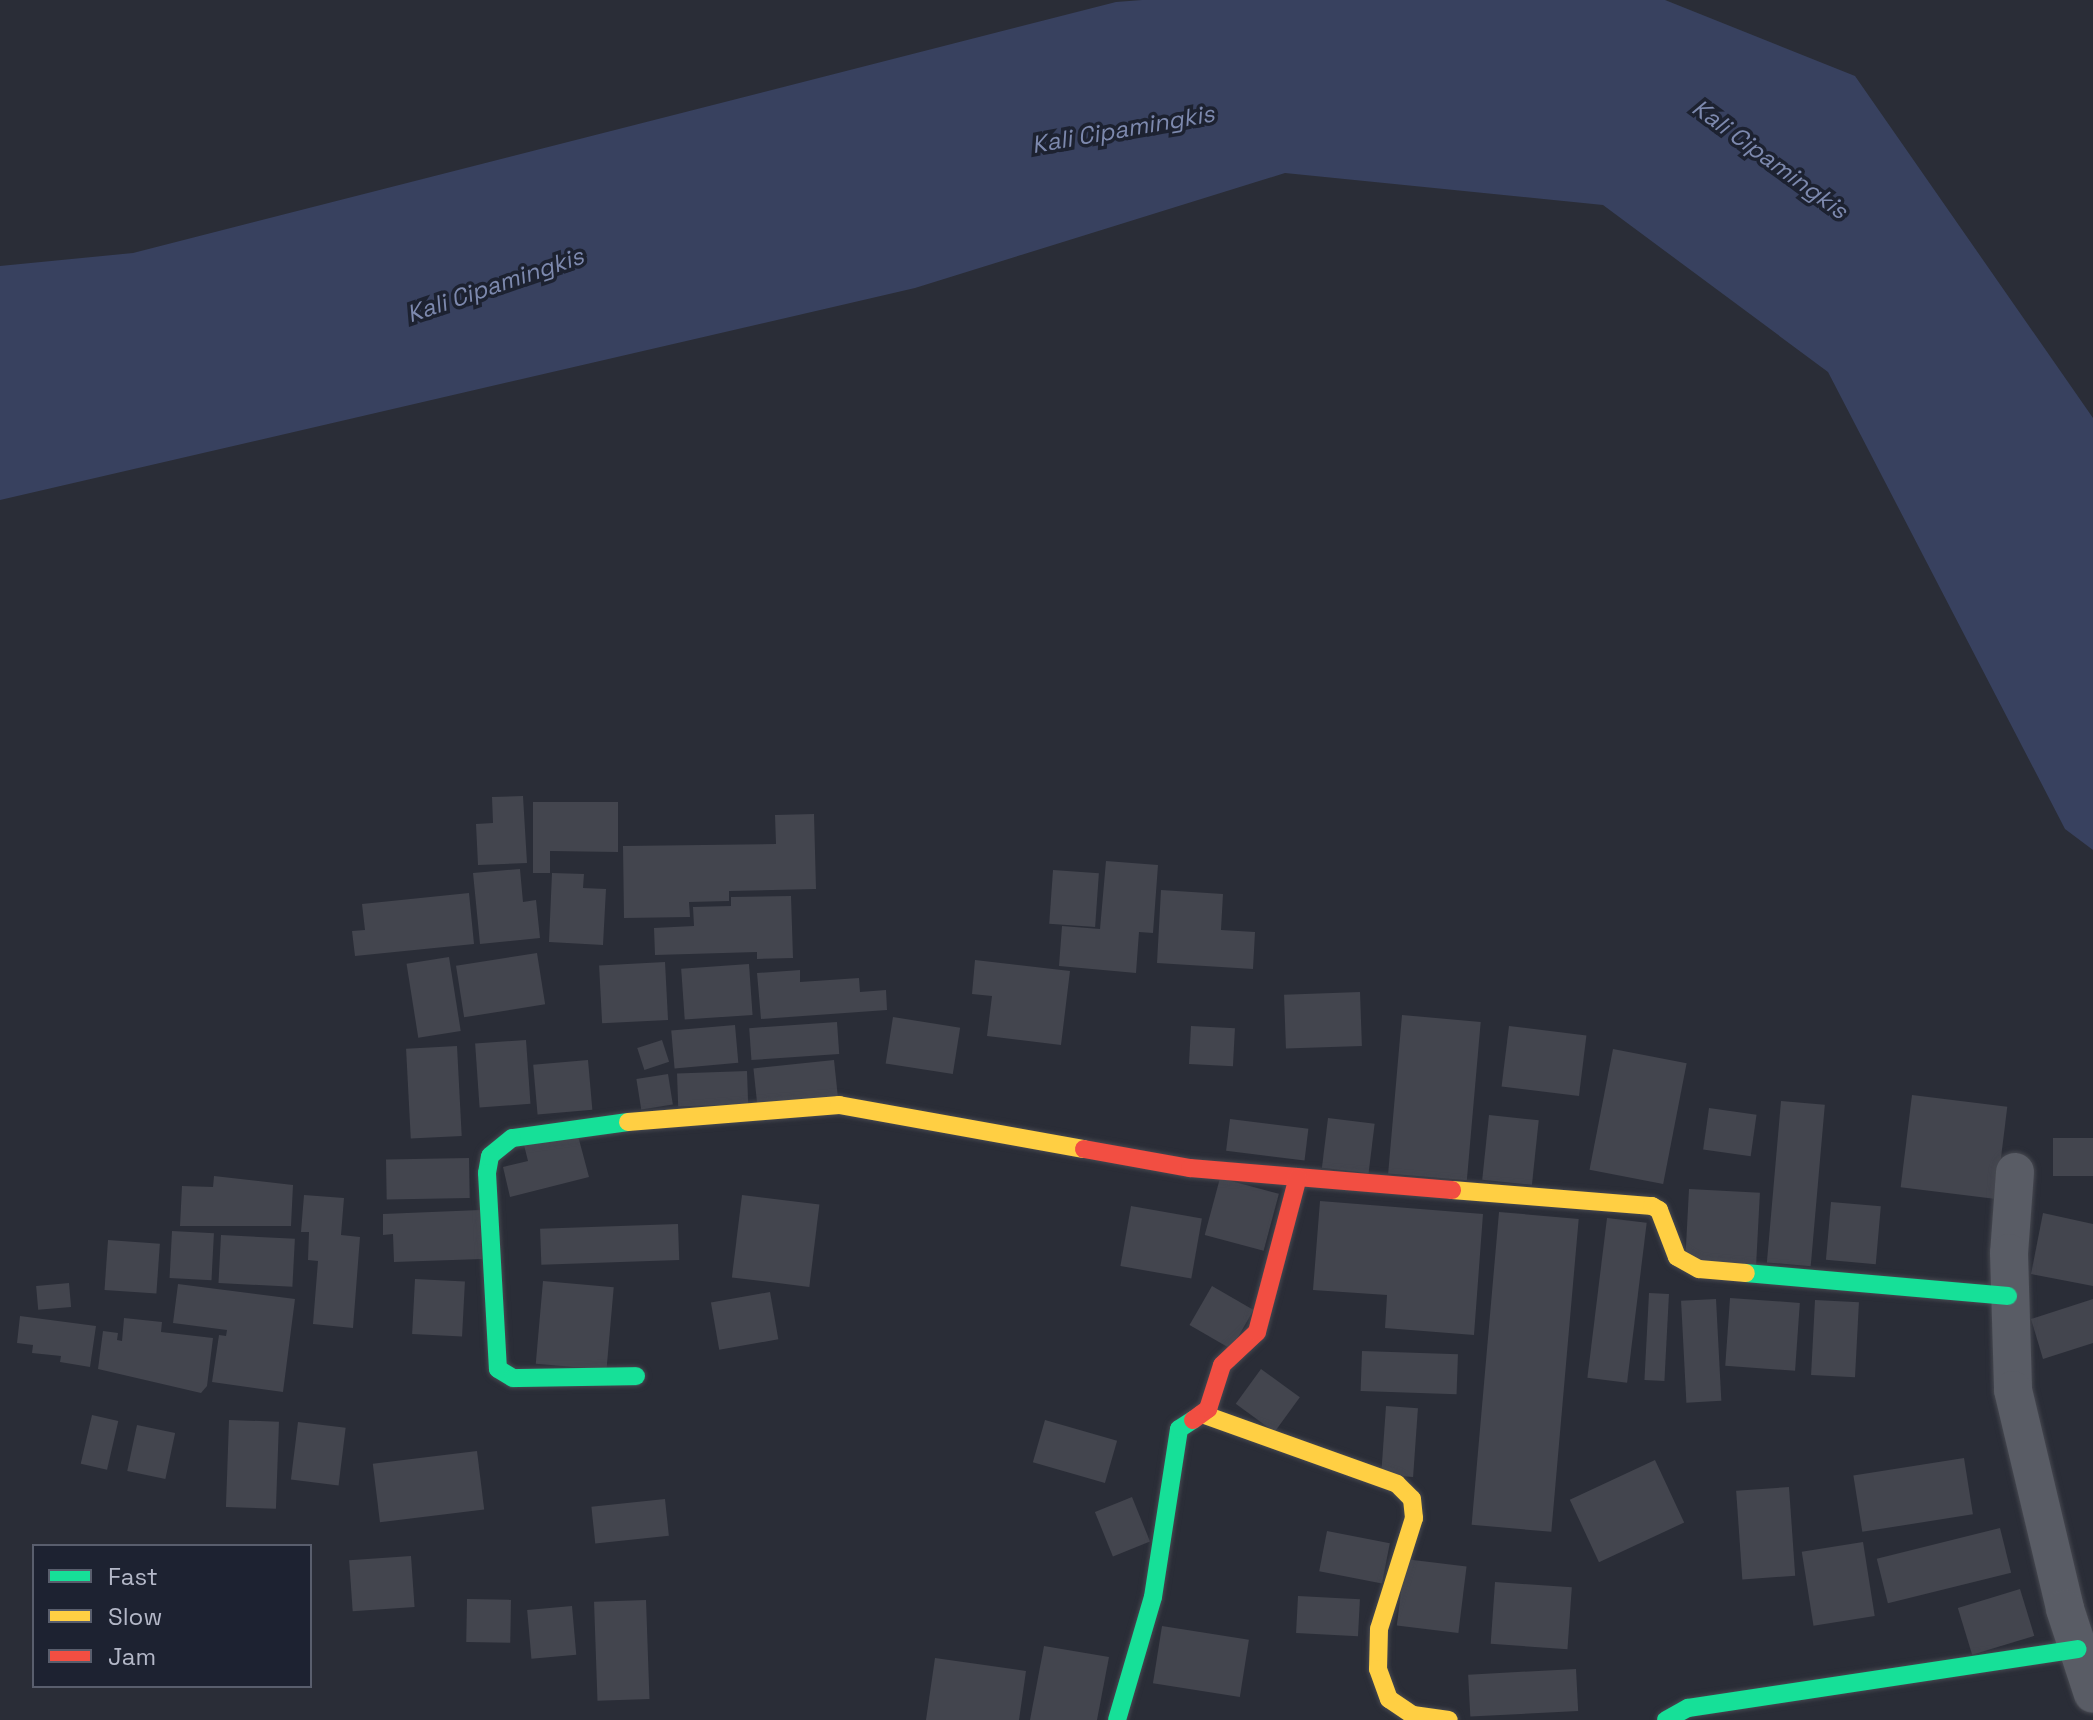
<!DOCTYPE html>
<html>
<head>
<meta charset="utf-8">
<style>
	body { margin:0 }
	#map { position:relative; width:2093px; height:1720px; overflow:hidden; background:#2a2d37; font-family:"Space Grotesk",sans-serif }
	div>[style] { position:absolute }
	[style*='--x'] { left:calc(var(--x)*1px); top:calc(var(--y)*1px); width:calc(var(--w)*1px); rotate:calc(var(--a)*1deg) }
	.water>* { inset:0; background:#38415f }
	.building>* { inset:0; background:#43454e; transform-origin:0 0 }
	.roads { filter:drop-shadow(0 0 2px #464850) drop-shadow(0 0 2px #464850) }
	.street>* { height:38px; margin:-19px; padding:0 19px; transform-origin:19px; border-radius:19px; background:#595c65 }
	.fast>* { height:18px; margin:-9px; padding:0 9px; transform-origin:9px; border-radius:9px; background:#16e098 }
	.slow>* { height:18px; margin:-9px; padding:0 9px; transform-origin:9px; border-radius:9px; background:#ffcf43 }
	.jam>* { height:18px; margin:-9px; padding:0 9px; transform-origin:9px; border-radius:9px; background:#f24e42 }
	span { translate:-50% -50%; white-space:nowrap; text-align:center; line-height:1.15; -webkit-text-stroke:7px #1d2231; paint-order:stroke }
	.water-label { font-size:24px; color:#7d89ae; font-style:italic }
	.legend { position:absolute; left:32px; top:1544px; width:280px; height:144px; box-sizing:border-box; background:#1d2231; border:2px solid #595e6d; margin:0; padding:10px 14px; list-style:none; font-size:24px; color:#b4b8c8 }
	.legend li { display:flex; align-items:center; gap:16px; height:40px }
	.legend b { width:40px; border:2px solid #595e6d }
</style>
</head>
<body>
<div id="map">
	<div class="water">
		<div style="clip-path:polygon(1142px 0,1665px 0,1855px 76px,2093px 418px,2093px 850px,2065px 829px,1828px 372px,1603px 205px,1285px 173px,915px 288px,0 500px,0 266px,133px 253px,1116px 2px)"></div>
	</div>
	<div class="building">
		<div style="clip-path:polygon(523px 796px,527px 863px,478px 865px,476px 824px,493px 823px,492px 797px)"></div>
		<div style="clip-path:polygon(533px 802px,618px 802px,618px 852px,550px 851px,550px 873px,533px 873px)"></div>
		<div style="clip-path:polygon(814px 814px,816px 889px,729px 891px,729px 901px,689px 902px,690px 917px,624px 918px,623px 846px,776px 844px,775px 815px)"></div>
		<div style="clip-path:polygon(1106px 861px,1158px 865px,1153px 933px,1139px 932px,1136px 973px,1059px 966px,1062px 926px,1100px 929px)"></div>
		<div style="clip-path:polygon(520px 869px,523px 902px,536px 900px,540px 938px,480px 944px,473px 873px)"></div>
		<div style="left:1053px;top:870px;width:46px;height:54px;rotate:4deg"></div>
		<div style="clip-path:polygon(552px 873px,584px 874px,583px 888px,606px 889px,603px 945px,549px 942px)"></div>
		<div style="clip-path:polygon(1161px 890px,1223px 894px,1221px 930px,1255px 932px,1253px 969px,1157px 963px)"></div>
		<div style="clip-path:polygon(469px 893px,474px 944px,355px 956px,352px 931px,365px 930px,362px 904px)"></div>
		<div style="clip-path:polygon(791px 896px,793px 958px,757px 959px,757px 952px,655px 955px,654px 928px,694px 926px,693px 907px,731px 906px,731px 897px)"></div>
		<div style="left:537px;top:953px;width:52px;height:82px;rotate:81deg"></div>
		<div style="left:449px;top:957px;width:75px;height:43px;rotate:81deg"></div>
		<div style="clip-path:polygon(975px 960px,1070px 971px,1061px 1045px,987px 1036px,992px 996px,972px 994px)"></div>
		<div style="left:665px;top:962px;width:58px;height:66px;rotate:87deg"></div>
		<div style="left:749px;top:964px;width:51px;height:68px;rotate:86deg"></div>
		<div style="clip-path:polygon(800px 970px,800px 982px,859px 978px,860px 992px,886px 990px,887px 1010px,761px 1019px,757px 973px)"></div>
		<div style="left:1360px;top:992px;width:54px;height:76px;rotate:88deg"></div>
		<div style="left:1402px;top:1015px;width:79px;height:159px;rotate:5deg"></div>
		<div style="left:893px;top:1017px;width:68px;height:47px;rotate:9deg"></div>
		<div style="left:837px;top:1022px;width:32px;height:88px;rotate:86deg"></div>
		<div style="left:735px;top:1025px;width:38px;height:64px;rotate:85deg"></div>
		<div style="left:1191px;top:1026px;width:44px;height:38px;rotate:3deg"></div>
		<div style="left:1509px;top:1026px;width:78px;height:61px;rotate:7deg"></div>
		<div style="left:526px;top:1040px;width:64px;height:51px;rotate:86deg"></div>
		<div style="left:662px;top:1040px;width:23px;height:26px;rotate:72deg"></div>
		<div style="left:457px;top:1046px;width:90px;height:51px;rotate:87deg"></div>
		<div style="left:1613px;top:1049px;width:75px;height:123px;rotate:11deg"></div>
		<div style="left:588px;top:1060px;width:50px;height:55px;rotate:85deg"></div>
		<div style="left:834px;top:1060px;width:37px;height:81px;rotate:84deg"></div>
		<div style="left:747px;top:1071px;width:33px;height:70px;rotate:88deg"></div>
		<div style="left:668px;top:1074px;width:31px;height:32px;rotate:81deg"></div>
		<div style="left:1912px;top:1095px;width:96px;height:93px;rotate:7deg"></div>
		<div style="left:1781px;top:1101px;width:44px;height:162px;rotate:5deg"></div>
		<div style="left:1709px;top:1108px;width:48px;height:42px;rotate:8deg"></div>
		<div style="left:1489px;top:1115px;width:50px;height:65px;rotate:6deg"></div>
		<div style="left:1328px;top:1118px;width:47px;height:50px;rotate:7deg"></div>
		<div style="left:1230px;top:1119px;width:79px;height:32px;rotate:7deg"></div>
		<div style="clip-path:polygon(577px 1132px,589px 1177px,510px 1197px,503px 1167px,528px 1161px,524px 1145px)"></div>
		<div style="left:2093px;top:1138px;width:38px;height:40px;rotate:90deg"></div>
		<div style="left:469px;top:1158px;width:40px;height:83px;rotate:89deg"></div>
		<div style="clip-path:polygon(214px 1176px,293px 1185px,291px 1226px,180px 1226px,182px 1186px,213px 1187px)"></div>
		<div style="left:1220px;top:1178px;width:61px;height:59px;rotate:15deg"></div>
		<div style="left:1689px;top:1189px;width:71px;height:72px;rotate:3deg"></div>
		<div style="clip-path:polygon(304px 1195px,344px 1198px,341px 1235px,360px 1237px,353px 1328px,313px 1324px,318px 1261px,308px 1260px,309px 1232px,301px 1232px)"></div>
		<div style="left:742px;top:1195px;width:78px;height:83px;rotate:7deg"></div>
		<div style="clip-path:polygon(1320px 1201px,1483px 1214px,1474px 1335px,1385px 1328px,1387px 1295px,1313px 1290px)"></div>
		<div style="left:1831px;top:1202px;width:50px;height:58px;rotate:5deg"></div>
		<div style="left:1131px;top:1206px;width:72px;height:61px;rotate:10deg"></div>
		<div style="clip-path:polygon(480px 1210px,482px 1259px,394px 1262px,393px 1234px,383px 1235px,383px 1214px)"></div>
		<div style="left:1499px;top:1212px;width:80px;height:314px;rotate:5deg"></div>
		<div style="clip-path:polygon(2043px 1213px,2093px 1224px,2093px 1286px,2031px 1274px)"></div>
		<div style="left:1607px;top:1218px;width:40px;height:161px;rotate:7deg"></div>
		<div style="left:678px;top:1224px;width:36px;height:138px;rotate:88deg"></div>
		<div style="left:172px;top:1231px;width:42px;height:47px;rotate:3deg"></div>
		<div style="left:221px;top:1235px;width:74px;height:48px;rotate:3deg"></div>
		<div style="left:108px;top:1240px;width:52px;height:50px;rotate:4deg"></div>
		<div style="left:415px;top:1279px;width:50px;height:55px;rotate:3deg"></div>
		<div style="left:543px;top:1281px;width:71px;height:83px;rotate:5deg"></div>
		<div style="left:69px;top:1283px;width:24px;height:33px;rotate:85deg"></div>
		<div style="clip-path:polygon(178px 1284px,295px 1299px,283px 1392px,212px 1382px,219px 1335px,226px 1336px,227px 1330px,173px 1323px)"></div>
		<div style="left:1212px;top:1286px;width:48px;height:45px;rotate:30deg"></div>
		<div style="left:770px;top:1292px;width:48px;height:60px;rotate:80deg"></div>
		<div style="left:1649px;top:1293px;width:20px;height:87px;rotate:3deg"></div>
		<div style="left:1730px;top:1298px;width:70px;height:68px;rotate:4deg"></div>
		<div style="left:1716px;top:1299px;width:102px;height:35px;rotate:87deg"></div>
		<div style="clip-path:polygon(2093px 1299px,2093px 1343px,2043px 1359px,2031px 1319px)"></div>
		<div style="left:1815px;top:1300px;width:44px;height:75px;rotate:3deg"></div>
		<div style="clip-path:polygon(20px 1316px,96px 1326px,90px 1367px,60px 1362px,61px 1356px,32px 1353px,33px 1345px,17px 1343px)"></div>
		<div style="clip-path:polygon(124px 1318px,162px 1322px,161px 1332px,213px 1338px,207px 1386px,201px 1393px,98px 1369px,103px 1331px,118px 1333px,117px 1340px,122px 1341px)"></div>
		<div style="left:1362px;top:1351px;width:96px;height:40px;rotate:2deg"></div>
		<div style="left:1261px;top:1369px;width:48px;height:43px;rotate:36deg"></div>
		<div style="left:1386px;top:1406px;width:32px;height:69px;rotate:4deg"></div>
		<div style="left:92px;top:1415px;width:27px;height:50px;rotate:13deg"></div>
		<div style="left:229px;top:1420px;width:50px;height:87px;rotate:2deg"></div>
		<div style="left:1045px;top:1420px;width:75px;height:44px;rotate:16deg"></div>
		<div style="left:298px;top:1422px;width:48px;height:58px;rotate:7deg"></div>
		<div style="left:137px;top:1425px;width:39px;height:47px;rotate:12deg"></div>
		<div style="left:477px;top:1451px;width:59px;height:105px;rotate:83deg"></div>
		<div style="left:1964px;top:1458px;width:57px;height:112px;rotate:81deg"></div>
		<div style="left:1655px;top:1460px;width:69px;height:94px;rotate:65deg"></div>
		<div style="left:1789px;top:1487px;width:89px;height:53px;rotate:86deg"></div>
		<div style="left:1132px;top:1497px;width:48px;height:40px;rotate:68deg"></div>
		<div style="left:665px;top:1499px;width:37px;height:74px;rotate:84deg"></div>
		<div style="left:2000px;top:1528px;width:46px;height:127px;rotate:76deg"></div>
		<div style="left:1327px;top:1531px;width:64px;height:41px;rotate:11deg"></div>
		<div style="left:1863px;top:1542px;width:75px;height:62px;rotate:81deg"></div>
		<div style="left:411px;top:1556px;width:51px;height:62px;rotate:86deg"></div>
		<div style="left:1405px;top:1559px;width:62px;height:67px;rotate:7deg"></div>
		<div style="left:1495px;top:1582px;width:77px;height:62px;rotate:4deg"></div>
		<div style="left:2020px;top:1589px;width:49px;height:65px;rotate:73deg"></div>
		<div style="left:1298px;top:1596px;width:62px;height:37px;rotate:3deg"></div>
		<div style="left:467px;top:1599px;width:44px;height:43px;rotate:1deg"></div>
		<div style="left:646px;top:1600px;width:99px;height:52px;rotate:88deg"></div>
		<div style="left:572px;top:1606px;width:49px;height:45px;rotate:85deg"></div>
		<div style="left:1162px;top:1626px;width:88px;height:58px;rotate:9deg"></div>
		<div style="clip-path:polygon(1044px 1646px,1109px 1657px,1097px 1720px,1030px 1720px)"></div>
		<div style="clip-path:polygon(935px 1658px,1026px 1671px,1019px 1720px,926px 1720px)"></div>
		<div style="left:1576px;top:1669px;width:42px;height:108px;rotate:87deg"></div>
	</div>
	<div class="roads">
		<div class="street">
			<div style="--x:2015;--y:1172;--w:81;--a:94.2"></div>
			<div style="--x:2009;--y:1253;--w:137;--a:88.3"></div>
			<div style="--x:2013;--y:1390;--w:225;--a:76.6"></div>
			<div style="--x:2065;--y:1609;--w:89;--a:71.8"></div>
		</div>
		<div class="fast">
			<div style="--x:628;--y:1122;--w:117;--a:172.1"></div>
			<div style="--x:512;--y:1138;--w:28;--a:141"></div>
			<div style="--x:490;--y:1156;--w:17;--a:100"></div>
			<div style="--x:487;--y:1173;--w:196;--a:86.8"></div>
			<div style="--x:498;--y:1369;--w:17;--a:31"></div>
			<div style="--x:513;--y:1378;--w:123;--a:-0.9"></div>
			<div style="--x:1746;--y:1273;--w:263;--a:5"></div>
			<div style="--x:1117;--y:1720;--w:128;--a:-73.7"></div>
			<div style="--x:1153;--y:1597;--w:170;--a:-81.2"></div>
			<div style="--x:1179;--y:1429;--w:17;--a:-33"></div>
			<div style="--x:1666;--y:1720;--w:25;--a:-29"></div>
			<div style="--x:1688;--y:1708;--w:394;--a:-8.6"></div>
		</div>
		<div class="slow">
			<div style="--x:628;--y:1122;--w:212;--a:-4.6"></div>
			<div style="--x:839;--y:1105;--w:249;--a:10.2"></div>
			<div style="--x:1452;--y:1190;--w:201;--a:4.6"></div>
			<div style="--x:1652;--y:1206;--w:8;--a:30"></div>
			<div style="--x:1659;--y:1210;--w:50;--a:69"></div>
			<div style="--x:1677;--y:1257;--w:25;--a:29"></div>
			<div style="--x:1699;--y:1269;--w:47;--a:4.9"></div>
			<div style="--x:1202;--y:1414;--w:207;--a:19.7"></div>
			<div style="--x:1397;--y:1484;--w:21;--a:45"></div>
			<div style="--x:1412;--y:1499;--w:19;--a:84"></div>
			<div style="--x:1414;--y:1518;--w:116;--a:107.5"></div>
			<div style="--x:1379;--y:1629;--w:40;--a:91.4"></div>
			<div style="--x:1378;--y:1669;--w:32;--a:70"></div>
			<div style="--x:1389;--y:1699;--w:29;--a:34"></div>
			<div style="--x:1413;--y:1715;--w:36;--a:8"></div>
		</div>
		<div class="jam">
			<div style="--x:1084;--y:1149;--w:108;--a:10.2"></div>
			<div style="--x:1190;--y:1168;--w:263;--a:4.8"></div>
			<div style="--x:1193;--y:1420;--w:19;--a:-36"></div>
			<div style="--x:1208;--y:1409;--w:46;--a:-72.3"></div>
			<div style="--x:1222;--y:1365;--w:48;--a:-43.3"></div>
			<div style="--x:1257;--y:1332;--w:160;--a:-75.2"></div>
		</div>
	</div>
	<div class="water-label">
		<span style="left:1123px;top:129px;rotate:-10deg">Kali Cipamingkis</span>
		<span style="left:1770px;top:159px;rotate:36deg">Kali Cipamingkis</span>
		<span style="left:495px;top:285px;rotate:-19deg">Kali Cipamingkis</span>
	</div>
	<ul class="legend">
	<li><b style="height:10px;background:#16e098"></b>Fast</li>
	<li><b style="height:10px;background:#ffcf43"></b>Slow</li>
	<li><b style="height:10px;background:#f24e42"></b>Jam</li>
	</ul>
</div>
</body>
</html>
